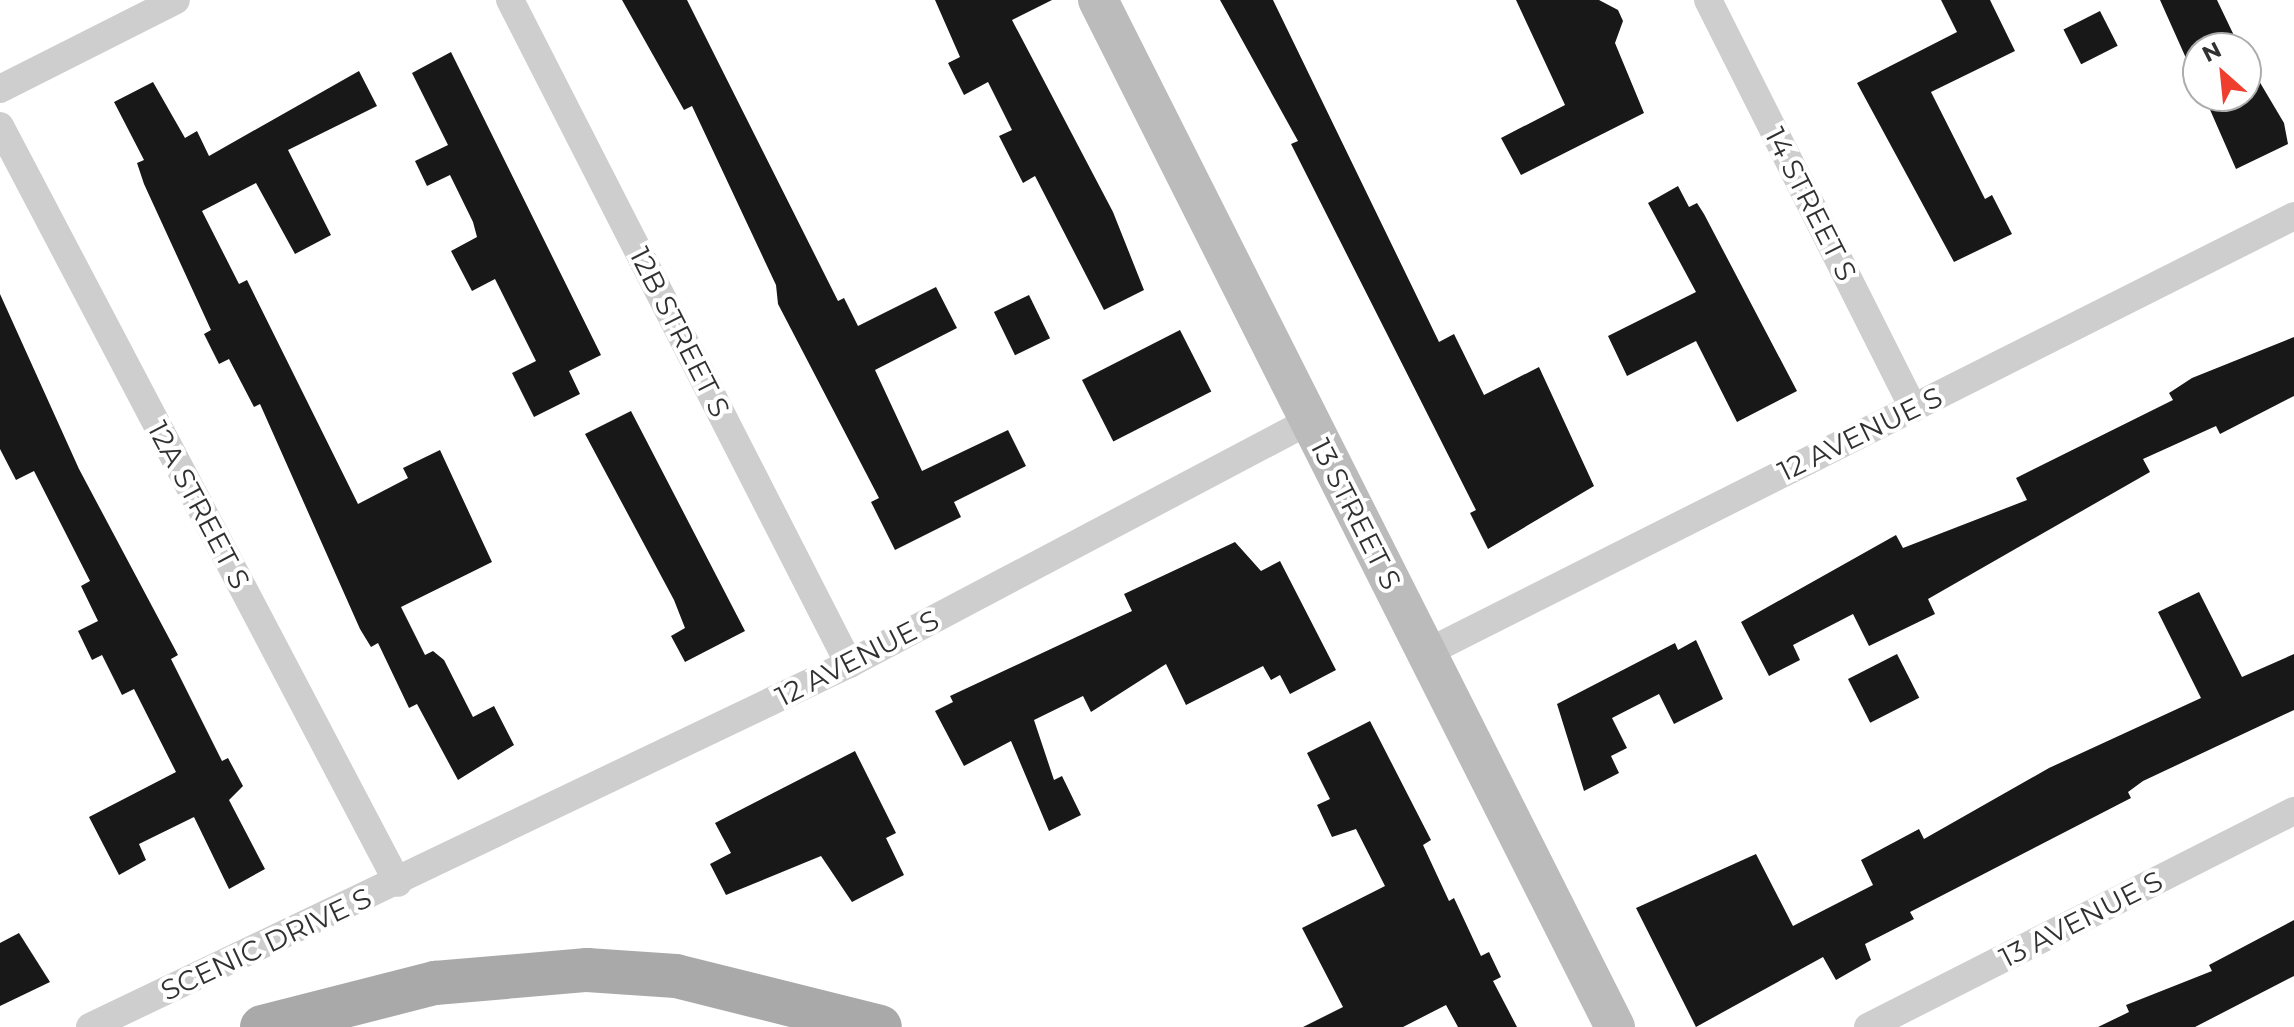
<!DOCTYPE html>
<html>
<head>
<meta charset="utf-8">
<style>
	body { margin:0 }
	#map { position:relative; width:2294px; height:1027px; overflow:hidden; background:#fff; font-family:Montserrat,sans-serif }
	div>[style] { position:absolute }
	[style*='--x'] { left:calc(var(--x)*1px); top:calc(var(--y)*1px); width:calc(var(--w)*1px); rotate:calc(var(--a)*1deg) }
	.building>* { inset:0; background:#181818; transform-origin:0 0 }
	.street>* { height:28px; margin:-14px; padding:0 14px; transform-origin:14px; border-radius:14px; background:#cecece }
	.secondary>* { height:40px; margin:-20px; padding:0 20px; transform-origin:20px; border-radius:20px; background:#bbb }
	.primary>* { height:44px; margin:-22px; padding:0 22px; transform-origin:22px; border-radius:22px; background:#a9a9a9 }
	span { translate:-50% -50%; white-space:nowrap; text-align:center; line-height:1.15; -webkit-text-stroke:8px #fff; paint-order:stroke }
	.street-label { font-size:28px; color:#313131 }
	.north { position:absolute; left:2182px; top:32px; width:80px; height:80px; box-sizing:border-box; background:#fff; border:2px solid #adadad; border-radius:50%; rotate:333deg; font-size:22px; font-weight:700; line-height:32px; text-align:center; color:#313131 }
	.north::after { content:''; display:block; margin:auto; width:28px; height:36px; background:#ef3e2d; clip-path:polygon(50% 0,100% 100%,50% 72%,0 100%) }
</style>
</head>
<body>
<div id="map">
	<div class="building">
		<div style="clip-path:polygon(622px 0,687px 0,838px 301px,844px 298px,858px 326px,936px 287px,957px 328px,875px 370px,922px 471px,1008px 430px,1026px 466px,954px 502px,961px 517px,895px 550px,871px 502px,879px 498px,778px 304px,776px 285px,692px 106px,684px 110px)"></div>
		<div style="clip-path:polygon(935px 0,1052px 0,1012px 20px,1113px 212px,1144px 290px,1104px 310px,1035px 176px,1023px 183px,999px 136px,1012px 130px,988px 82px,964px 95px,948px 63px,960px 57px)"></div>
		<div style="clip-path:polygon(1220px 0,1273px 0,1439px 342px,1454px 334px,1484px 395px,1539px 367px,1594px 486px,1488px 549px,1470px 513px,1476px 510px,1291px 144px,1298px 141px)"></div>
		<div style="clip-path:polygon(1516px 0,1599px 0,1618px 10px,1623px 21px,1615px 43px,1644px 113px,1521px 175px,1501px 138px,1565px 105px)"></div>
		<div style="clip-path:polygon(1941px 0,1990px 0,2015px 51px,1931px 92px,1985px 199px,1992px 195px,2012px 234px,1954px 262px,1857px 83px,1957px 32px)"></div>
		<div style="clip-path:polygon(2160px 0,2217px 0,2240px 48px,2198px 48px,2198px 85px)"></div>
		<div style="left:2100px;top:11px;width:39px;height:41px;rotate:63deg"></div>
		<div style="clip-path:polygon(451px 52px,601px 355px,569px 371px,580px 394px,534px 417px,512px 373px,536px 361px,495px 279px,472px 291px,451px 251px,477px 237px,473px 222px,450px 175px,427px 186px,415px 161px,448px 145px,412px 73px)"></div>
		<div style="clip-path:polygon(2246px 59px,2284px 123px,2288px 144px,2236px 169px,2204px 96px,2246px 96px)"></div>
		<div style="clip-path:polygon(359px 71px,377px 106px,288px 150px,331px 235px,295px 254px,256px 183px,202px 211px,239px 284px,247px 280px,358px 504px,408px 478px,403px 468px,440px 450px,492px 562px,401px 607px,425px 655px,433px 651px,444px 660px,473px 717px,494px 706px,514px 745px,458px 780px,417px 704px,409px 708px,378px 643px,371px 647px,360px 629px,260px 404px,254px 407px,229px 359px,219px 364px,204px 334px,211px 330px,144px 184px,137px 163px,144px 160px,114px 102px,153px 82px,185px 138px,197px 131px,209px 156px)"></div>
		<div style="clip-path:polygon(1678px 186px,1689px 207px,1697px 203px,1704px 214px,1797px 391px,1737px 422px,1696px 341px,1627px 376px,1608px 336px,1696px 292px,1648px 203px)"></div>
		<div style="clip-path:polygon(0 294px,79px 469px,178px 655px,171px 659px,222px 761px,228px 758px,243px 786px,229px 800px,265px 869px,229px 889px,194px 817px,139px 844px,146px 860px,119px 875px,89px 817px,176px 772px,134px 689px,122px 695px,102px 655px,92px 660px,78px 631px,98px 621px,81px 586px,90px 581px,34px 471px,16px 480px,0 449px)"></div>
		<div style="left:1029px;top:295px;width:48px;height:39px;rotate:64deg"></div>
		<div style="left:1180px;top:330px;width:69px;height:110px;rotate:63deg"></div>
		<div style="clip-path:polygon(2294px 337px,2294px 396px,2220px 434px,2216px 426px,2143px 459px,2150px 472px,1928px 599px,1935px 614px,1869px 646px,1853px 614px,1793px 645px,1800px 660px,1769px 676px,1741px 622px,1896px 535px,1903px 548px,2027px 500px,2016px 478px,2173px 400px,2169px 393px,2192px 378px)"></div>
		<div style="clip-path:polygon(631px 411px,745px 631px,685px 662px,671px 636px,685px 628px,674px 600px,585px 434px)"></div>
		<div style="clip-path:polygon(1235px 542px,1261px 571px,1280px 561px,1336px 670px,1290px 694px,1280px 675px,1271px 680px,1263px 666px,1186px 705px,1166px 664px,1091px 712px,1083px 696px,1034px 720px,1054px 780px,1062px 776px,1081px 815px,1049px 831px,1011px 741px,964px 766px,935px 711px,953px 702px,950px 696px,1132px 611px,1124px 594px)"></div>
		<div style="clip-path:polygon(2199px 592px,2242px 677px,2294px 654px,2294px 710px,2143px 781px,2128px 792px,2131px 798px,1910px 912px,1914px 919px,1865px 944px,1871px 960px,1836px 980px,1823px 957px,1696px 1027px,1636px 908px,1756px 854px,1793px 926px,1873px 885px,1861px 860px,1919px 829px,1924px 839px,2049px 768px,2201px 698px,2158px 612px)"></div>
		<div style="clip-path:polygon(1696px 640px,1723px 699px,1674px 724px,1659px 694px,1612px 718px,1627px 748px,1611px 756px,1619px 773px,1584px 791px,1557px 704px,1675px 643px,1678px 650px)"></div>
		<div style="left:1897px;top:654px;width:49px;height:55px;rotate:63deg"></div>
		<div style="clip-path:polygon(1370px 721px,1431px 840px,1423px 845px,1449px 901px,1454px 898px,1481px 956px,1489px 952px,1501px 977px,1493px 981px,1517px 1027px,1458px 1027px,1446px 1005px,1403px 1027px,1303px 1027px,1343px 1007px,1302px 928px,1385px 886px,1356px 829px,1332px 837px,1317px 805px,1330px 799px,1307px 753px)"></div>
		<div style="clip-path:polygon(855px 751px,896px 833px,886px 838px,904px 875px,852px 902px,821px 856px,726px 895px,710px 864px,731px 853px,715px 823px)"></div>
		<div style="clip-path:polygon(2294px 920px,2294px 976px,2195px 1027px,2098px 1027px,2129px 1012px,2126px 1005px,2212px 971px,2209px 965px)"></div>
		<div style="clip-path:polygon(19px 933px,50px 982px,0 1006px,0 943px)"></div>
	</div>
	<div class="street">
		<div style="--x:510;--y:0;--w:746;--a:62.95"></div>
		<div style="--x:1708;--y:0;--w:457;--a:63.3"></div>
		<div style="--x:0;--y:89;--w:197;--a:-26.8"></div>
		<div style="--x:0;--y:126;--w:855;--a:62.27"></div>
		<div style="--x:1426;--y:653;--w:972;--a:-26.72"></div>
		<div style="--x:90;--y:1027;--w:841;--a:-25.56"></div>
		<div style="--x:849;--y:664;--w:520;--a:-27.85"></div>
		<div style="--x:1868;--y:1027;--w:478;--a:-26.9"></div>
	</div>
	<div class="secondary">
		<div style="--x:1098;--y:0;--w:1150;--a:63.28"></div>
	</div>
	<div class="primary">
		<div style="--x:262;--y:1027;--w:179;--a:-14.3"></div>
		<div style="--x:435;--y:983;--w:153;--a:-4.9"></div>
		<div style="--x:587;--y:970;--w:89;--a:3.9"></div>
		<div style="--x:676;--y:976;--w:210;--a:14"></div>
	</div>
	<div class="street-label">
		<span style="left:1811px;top:204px;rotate:63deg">14 STREET S</span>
		<span style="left:680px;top:332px;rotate:63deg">12B STREET S</span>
		<span style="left:1860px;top:434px;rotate:-26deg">12 AVENUE S</span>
		<span style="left:199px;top:505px;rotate:62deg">12A STREET S</span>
		<span style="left:1356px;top:514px;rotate:63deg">13 STREET S</span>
		<span style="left:857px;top:658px;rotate:-27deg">12 AVENUE S</span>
		<span style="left:2081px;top:919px;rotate:-27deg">13 AVENUE S</span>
		<span style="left:266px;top:944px;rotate:-25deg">SCENIC DRIVE S</span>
	</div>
	<div class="north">N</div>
</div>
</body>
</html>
